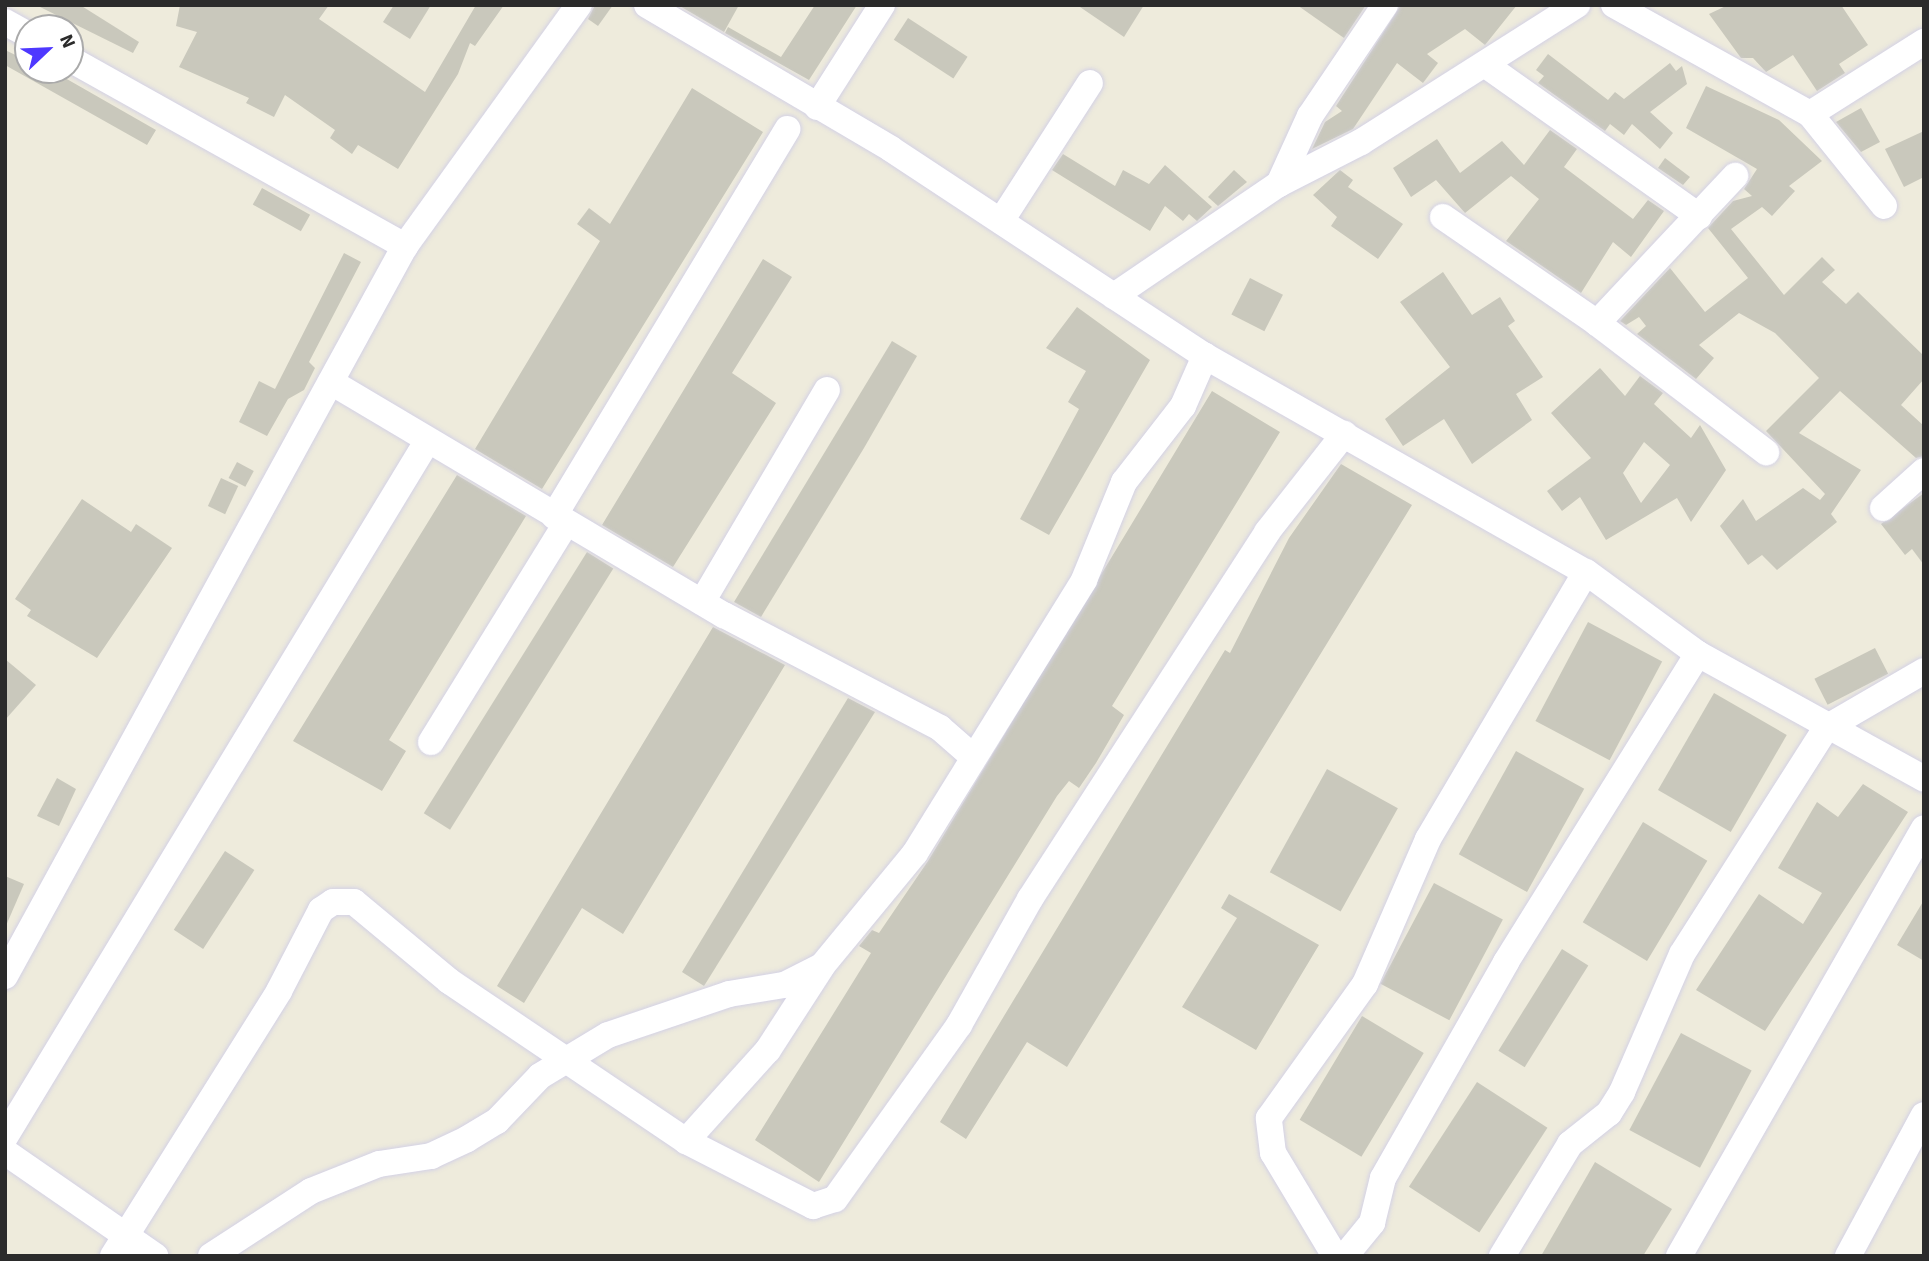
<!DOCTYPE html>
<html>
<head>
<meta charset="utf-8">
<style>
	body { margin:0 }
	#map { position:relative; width:1929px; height:1261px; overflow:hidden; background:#eeebdc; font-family:"Source Sans 3",sans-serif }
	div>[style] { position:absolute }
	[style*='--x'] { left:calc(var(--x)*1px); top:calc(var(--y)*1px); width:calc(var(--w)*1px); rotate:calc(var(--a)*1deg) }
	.building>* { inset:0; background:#c9c8bc; transform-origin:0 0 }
	.roads { filter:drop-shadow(0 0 2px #d3d1e5) drop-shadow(0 0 2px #d3d1e5) }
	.minor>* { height:26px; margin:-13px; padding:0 13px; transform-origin:13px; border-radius:13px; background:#fff }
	span { translate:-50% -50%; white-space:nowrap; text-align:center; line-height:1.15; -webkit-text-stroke:5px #fff; paint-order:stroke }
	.frame { position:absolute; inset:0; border:7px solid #2b2b2b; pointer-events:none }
	.north { position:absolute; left:14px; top:14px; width:70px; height:70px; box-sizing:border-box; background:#fff; border:2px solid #aaa; border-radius:50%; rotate:67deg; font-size:19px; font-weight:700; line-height:28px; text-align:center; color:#2b2b2b }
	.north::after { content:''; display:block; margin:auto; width:24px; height:32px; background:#4e38ff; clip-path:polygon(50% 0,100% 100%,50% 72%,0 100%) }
</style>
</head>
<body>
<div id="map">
	<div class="building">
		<div style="clip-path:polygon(36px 5px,80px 5px,139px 42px,133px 53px)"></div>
		<div style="clip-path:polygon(180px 5px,329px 5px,319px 19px,425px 92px,476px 5px,504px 5px,475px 46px,470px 43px,458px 74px,398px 169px,358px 145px,352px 154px,330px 138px,335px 130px,285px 95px,274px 117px,246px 103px,249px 98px,179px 67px,197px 32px,176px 26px)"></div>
		<div style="clip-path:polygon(394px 5px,431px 5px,410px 39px,383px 22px)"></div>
		<div style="clip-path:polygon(595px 5px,613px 5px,598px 26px,588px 19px)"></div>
		<div style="clip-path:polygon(678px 5px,739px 5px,724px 32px)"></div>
		<div style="clip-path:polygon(815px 5px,857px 5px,809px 80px,725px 33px,728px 27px,781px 57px)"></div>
		<div style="clip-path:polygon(1077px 5px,1144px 5px,1124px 37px)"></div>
		<div style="clip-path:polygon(1297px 5px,1366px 5px,1344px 38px)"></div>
		<div style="clip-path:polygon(1401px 5px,1517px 5px,1485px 45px,1465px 29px,1427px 54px,1438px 63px,1423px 83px,1397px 63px,1353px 129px,1312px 149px,1325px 122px,1342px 111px,1336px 106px)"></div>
		<div style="clip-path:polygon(1728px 5px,1841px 5px,1868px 45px,1839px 64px,1845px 73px,1817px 91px,1793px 55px,1766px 72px,1753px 58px,1741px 58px,1709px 14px)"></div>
		<div style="left:908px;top:18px;width:71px;height:26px;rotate:33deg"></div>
		<div style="clip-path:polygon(5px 50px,28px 61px,28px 70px,51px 70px,156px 130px,147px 145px,5px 65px)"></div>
		<div style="clip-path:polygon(1548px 54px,1608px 100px,1615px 92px,1624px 99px,1670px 63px,1676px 71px,1682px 66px,1687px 84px,1650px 112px,1673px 133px,1660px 149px,1632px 124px,1624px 135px,1610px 124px,1605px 131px,1538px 83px,1544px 76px,1536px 70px)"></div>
		<div style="clip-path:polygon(1706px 86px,1779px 120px,1822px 161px,1789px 186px,1795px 191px,1772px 216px,1762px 207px,1731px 229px,1784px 295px,1822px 257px,1835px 270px,1822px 282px,1846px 304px,1858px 292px,1924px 356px,1924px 379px,1901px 405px,1924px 426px,1924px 456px,1916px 458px,1840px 391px,1799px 433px,1861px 470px,1831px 514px,1837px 522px,1777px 570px,1762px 555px,1748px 565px,1720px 526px,1743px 499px,1756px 521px,1803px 488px,1820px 500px,1825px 494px,1766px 431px,1819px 378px,1775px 333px,1739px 313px,1699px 345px,1714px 358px,1696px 379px,1637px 334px,1646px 326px,1639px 317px,1626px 325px,1620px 321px,1670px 268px,1705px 312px,1748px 278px,1708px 228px,1733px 201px,1752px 196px,1744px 189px,1757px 169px,1686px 128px)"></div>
		<div style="clip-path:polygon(692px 88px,763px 132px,542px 489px,475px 449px,600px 241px,577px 224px,589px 208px,610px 224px)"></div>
		<div style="clip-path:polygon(1861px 108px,1880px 142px,1861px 152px,1836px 122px)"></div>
		<div style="clip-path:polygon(1550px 130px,1577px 149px,1564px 167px,1633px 219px,1648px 200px,1664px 211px,1631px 257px,1613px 242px,1581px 293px,1506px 241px,1539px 199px,1511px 176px,1465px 213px,1436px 180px,1411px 197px,1393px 168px,1437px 139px,1460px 173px,1502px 141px,1524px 165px)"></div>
		<div style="clip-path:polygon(1924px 131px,1924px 177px,1904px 187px,1885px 149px)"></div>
		<div style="clip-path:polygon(1063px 154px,1115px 186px,1123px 170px,1149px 184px,1165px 165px,1212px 207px,1197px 221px,1189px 214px,1183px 221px,1165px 206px,1150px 231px,1052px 170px)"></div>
		<div style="clip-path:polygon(1665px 158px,1690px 177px,1683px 185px,1658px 168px)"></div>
		<div style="clip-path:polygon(1234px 170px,1247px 182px,1218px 206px,1208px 197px)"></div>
		<div style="clip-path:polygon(1340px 170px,1353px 180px,1348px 187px,1403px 224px,1378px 259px,1331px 226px,1337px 217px,1313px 195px)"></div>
		<div style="left:262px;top:188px;width:55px;height:19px;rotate:29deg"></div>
		<div style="clip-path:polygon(344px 253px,361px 262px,309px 362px,315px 368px,304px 390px,288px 399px,267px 436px,239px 422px,259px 381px,275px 389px)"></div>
		<div style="clip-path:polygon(763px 259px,792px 277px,732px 373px,776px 403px,673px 567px,602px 525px)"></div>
		<div style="clip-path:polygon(1443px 272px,1472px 315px,1500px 297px,1515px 321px,1508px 326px,1543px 377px,1516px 394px,1532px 420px,1472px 464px,1444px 419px,1403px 446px,1385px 419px,1450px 367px,1400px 302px)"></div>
		<div style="left:1250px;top:278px;width:37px;height:41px;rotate:27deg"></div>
		<div style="clip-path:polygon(1077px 307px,1150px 360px,1049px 535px,1020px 519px,1079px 409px,1068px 402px,1086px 371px,1046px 348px)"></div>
		<div style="clip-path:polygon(892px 341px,917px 356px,864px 448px,761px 617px,734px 602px)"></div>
		<div style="clip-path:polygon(evenodd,1600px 368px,1625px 396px,1640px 376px,1663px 393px,1654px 404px,1691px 438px,1700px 425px,1726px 470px,1691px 522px,1677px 498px,1606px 540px,1580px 497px,1562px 511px,1547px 491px,1591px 458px,1551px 413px,1600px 368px,1644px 442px,1670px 465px,1641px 503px,1623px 473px,1644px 442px)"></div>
		<div style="clip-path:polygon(1212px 391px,1280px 432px,1112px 706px,1124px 715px,1096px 763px,1079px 788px,1069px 781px,1057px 796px,819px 1182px,755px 1140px,871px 953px,859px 946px,872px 930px,879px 933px,928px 861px)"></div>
		<div style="left:237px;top:462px;width:19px;height:18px;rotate:28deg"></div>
		<div style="clip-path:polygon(1341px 464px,1412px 505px,1067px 1067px,1027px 1042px,966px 1139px,940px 1122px,1225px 650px,1230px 653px,1289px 538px)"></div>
		<div style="clip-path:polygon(457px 475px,526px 516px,389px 740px,406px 751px,382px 791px,293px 741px)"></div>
		<div style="left:221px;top:478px;width:19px;height:31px;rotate:25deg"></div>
		<div style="clip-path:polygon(1924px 493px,1924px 565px,1912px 549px,1905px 555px,1881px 524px)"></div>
		<div style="clip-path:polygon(82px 499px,131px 532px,136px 524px,172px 548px,97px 658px,27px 616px,31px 610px,15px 599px)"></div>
		<div style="left:587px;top:552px;width:31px;height:308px;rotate:32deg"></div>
		<div style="left:1588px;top:622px;width:84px;height:112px;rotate:28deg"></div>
		<div style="clip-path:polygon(713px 627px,785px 665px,623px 934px,582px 908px,524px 1003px,497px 986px)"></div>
		<div style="left:1875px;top:648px;width:29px;height:68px;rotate:63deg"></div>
		<div style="clip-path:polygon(5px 659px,36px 685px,5px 720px)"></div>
		<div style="left:1714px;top:693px;width:84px;height:112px;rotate:30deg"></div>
		<div style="clip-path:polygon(848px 698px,875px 712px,704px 986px,682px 972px)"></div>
		<div style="left:1516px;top:751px;width:78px;height:118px;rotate:29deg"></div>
		<div style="left:1327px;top:769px;width:81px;height:118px;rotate:29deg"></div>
		<div style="clip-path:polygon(57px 778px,76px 789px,59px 826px,37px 816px)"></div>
		<div style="clip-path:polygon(1863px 784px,1908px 812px,1765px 1031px,1696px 990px,1759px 894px,1803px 924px,1822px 893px,1778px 868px,1817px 802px,1838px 817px)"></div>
		<div style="left:1643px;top:822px;width:75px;height:117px;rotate:31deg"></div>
		<div style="left:225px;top:851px;width:35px;height:94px;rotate:33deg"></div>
		<div style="clip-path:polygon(5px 876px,24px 884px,5px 928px)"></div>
		<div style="left:1434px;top:883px;width:78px;height:114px;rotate:28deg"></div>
		<div style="clip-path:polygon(1229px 894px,1319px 945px,1256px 1050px,1182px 1007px,1237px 918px,1221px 908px)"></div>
		<div style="clip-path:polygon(1924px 900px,1924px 961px,1897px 945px)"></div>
		<div style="left:1562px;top:949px;width:31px;height:120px;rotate:32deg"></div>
		<div style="left:1362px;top:1016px;width:72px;height:121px;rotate:31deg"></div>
		<div style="left:1681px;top:1033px;width:80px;height:110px;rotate:28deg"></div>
		<div style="left:1477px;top:1082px;width:84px;height:125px;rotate:33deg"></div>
		<div style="clip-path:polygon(1595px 1162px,1672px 1209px,1643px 1256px,1541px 1256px)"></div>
	</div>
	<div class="roads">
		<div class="minor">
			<div style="--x:647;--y:5;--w:283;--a:30.5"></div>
			<div style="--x:891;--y:149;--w:376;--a:33.4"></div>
			<div style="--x:1205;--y:356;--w:438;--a:29.6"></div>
			<div style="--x:1586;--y:572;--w:139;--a:36.2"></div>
			<div style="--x:1698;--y:654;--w:258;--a:28.9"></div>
			<div style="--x:1614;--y:5;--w:224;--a:29.1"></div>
			<div style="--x:1810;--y:114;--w:118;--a:51.2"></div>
			<div style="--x:5;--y:22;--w:26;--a:29"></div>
			<div style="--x:70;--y:59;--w:384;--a:29.2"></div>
			<div style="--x:1487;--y:66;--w:260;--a:35.3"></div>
			<div style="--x:817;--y:107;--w:121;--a:-57.5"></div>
			<div style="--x:1810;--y:114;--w:135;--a:-32.3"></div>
			<div style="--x:1279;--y:184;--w:75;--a:-65.5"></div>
			<div style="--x:1310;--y:116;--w:134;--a:-56"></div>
			<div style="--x:1443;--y:217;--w:187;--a:34.5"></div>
			<div style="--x:1597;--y:323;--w:213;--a:37.4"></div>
			<div style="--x:1001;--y:221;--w:164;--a:-57.2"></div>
			<div style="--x:1114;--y:296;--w:199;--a:-34.2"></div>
			<div style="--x:1279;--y:184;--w:92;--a:-27.1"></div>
			<div style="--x:1361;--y:142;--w:256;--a:-32.4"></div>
			<div style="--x:1597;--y:323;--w:202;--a:-46.8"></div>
			<div style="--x:331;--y:382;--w:457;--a:30.7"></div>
			<div style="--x:724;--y:615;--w:244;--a:27.6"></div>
			<div style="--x:940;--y:728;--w:43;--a:41.2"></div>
			<div style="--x:1883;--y:508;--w:55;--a:-42.1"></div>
			<div style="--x:554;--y:516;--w:452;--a:-58.9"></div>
			<div style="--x:702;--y:602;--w:246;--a:-59.5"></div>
			<div style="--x:431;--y:742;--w:257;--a:-58.3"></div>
			<div style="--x:5;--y:976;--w:832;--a:-61.28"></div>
			<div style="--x:405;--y:246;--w:297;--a:-54.2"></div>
			<div style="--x:5;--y:1137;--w:815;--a:-58.75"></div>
			<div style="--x:686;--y:1141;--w:122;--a:-48"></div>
			<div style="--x:768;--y:1050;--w:98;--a:-57.1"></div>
			<div style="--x:5;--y:1152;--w:183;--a:34.7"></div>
			<div style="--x:113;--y:1256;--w:313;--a:-57.9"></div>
			<div style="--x:279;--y:991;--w:91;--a:-62.6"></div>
			<div style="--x:321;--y:910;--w:14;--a:-34"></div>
			<div style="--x:333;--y:902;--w:21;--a:0"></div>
			<div style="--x:354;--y:902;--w:124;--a:39.7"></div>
			<div style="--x:449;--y:981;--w:286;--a:34"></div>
			<div style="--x:686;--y:1141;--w:143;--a:27.1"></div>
			<div style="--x:813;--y:1206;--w:23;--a:-18"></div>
			<div style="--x:835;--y:1199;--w:214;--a:-54.5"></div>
			<div style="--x:959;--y:1025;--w:145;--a:-60.6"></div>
			<div style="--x:1030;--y:899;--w:437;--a:-57.1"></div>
			<div style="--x:1267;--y:532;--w:125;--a:-51.8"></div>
			<div style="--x:211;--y:1256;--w:119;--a:-33"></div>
			<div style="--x:311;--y:1191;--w:73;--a:-21.7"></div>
			<div style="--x:379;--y:1164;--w:53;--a:-8.7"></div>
			<div style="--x:431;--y:1156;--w:40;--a:-25"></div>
			<div style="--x:467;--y:1139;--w:35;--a:-31"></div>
			<div style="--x:497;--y:1121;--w:62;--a:-46.3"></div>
			<div style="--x:540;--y:1076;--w:79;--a:-31.1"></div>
			<div style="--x:608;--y:1035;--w:128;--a:-18.7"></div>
			<div style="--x:729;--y:994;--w:56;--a:-9.3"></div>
			<div style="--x:784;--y:985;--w:42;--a:-26.6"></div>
			<div style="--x:822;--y:966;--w:146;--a:-50.5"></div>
			<div style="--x:915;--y:853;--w:321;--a:-58.2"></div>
			<div style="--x:1084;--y:580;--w:106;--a:-67.8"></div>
			<div style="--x:1124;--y:482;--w:96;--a:-52.2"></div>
			<div style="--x:1183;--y:406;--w:55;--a:-66.3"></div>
			<div style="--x:1335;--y:1256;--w:120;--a:-121"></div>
			<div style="--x:1273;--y:1153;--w:35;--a:-97"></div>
			<div style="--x:1269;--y:1118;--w:165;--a:-54.4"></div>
			<div style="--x:1365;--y:984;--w:158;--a:-66.5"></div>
			<div style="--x:1428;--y:839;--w:310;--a:-59.4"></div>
			<div style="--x:1345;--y:1256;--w:43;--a:-50.7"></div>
			<div style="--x:1372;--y:1223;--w:46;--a:-76.3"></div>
			<div style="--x:1383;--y:1178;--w:249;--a:-60.3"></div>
			<div style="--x:1506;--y:962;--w:363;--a:-58.1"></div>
			<div style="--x:1502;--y:1256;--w:131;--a:-58.7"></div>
			<div style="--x:1570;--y:1144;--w:50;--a:-38.5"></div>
			<div style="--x:1609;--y:1113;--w:25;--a:-58"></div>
			<div style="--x:1622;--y:1092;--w:150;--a:-66.5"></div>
			<div style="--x:1682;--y:954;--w:268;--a:-57.5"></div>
			<div style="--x:1826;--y:728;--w:113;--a:-30.2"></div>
			<div style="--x:1679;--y:1256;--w:493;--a:-60.2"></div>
			<div style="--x:1848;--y:1256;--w:160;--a:-61.7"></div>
		</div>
	</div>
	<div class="frame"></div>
	<div class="north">N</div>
</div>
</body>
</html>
